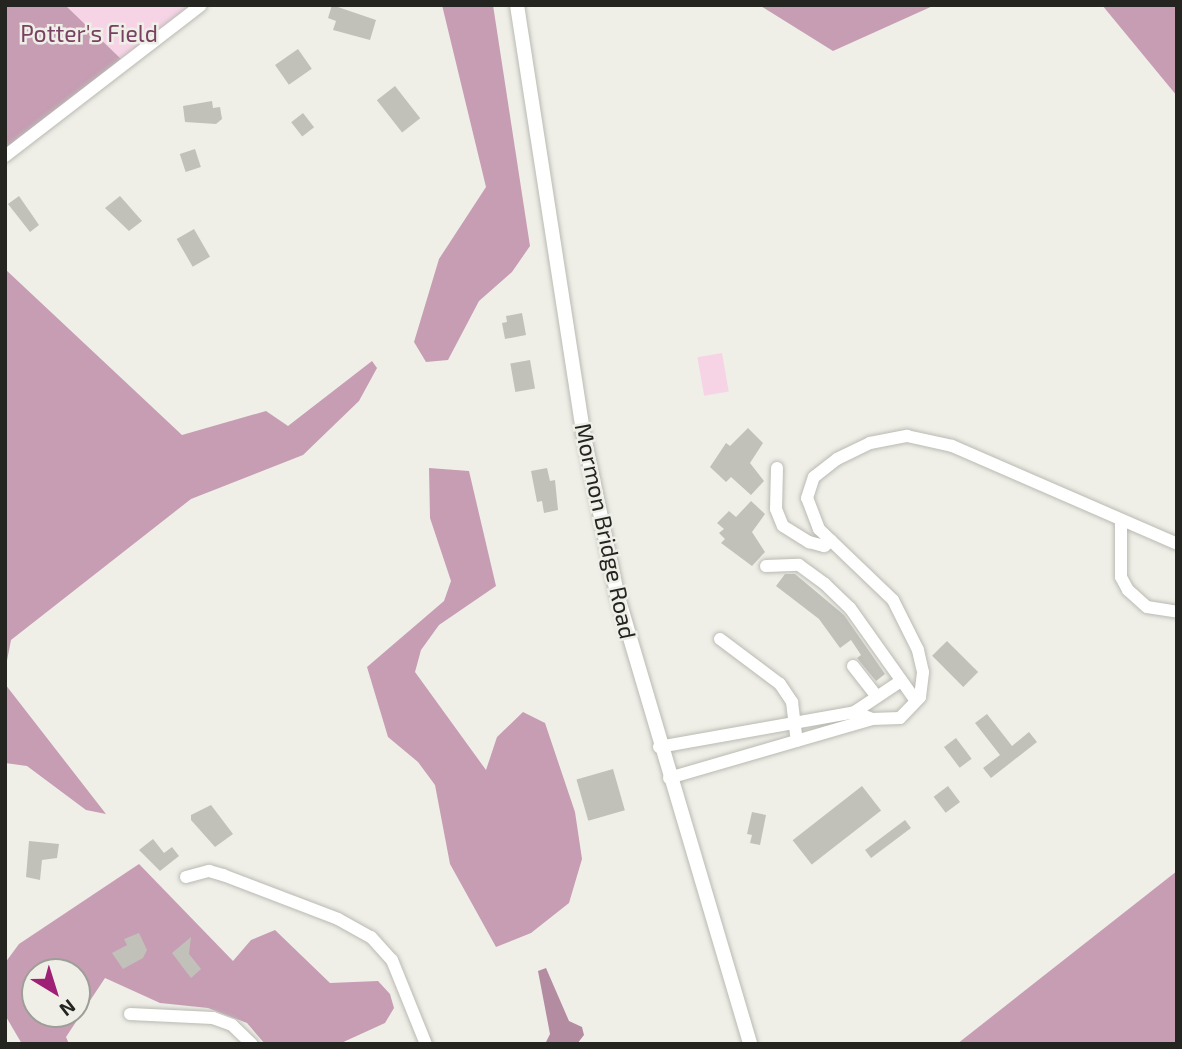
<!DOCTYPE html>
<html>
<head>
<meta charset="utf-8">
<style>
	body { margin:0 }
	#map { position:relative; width:1182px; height:1049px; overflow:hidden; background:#efefe8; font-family:"Exo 2",sans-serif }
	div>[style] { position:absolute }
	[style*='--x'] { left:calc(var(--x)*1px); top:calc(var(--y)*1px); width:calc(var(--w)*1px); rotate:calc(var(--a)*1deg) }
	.green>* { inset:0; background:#f6d4e6; transform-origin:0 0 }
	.forest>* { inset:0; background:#c69db3 }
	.water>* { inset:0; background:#b48ca2 }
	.building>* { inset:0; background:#c1c1ba; transform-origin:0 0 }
	.roads { filter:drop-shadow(0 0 2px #babab3) drop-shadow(0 0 2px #babab3) }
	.minor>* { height:12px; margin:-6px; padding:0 6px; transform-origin:6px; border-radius:6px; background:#fff }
	.major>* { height:14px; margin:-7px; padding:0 7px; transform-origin:7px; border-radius:7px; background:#fff }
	span { translate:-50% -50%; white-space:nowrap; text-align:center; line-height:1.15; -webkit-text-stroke:5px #efefe8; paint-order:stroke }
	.park-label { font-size:23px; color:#784161 }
	.street-label { font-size:23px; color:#242421 }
	.frame { position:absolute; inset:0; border:7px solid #242421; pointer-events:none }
	.north { position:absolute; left:21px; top:958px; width:70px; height:70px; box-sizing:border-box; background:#efefe8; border:2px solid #9e9e98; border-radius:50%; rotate:142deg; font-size:19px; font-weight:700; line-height:28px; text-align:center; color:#242421 }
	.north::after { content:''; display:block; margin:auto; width:24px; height:32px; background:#9f2175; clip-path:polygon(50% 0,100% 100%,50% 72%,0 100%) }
</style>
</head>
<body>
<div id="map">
	<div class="green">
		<div style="clip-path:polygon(5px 5px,191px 5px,121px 59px)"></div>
		<div style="left:722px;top:353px;width:39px;height:25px;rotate:80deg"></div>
	</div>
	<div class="forest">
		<div style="clip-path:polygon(5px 5px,65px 5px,121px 59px,5px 149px)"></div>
		<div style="clip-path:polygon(442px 5px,493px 5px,530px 246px,512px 272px,479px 301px,448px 360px,426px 362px,414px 342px,439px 259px,486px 187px)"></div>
		<div style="clip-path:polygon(759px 5px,935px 5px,833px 51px)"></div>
		<div style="clip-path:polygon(1102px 5px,1177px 5px,1177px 96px)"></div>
		<div style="clip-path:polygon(5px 269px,182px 435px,266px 411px,288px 426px,372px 361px,377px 368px,359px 401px,303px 455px,191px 499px,11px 640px,5px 671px)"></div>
		<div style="clip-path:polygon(429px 468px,469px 471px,496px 586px,439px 625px,421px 650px,415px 672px,486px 770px,497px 737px,523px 712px,545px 723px,575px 812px,582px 859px,569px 903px,531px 933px,496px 947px,450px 864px,435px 785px,418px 762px,388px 737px,367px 667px,444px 601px,451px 581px,430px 518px)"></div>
		<div style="clip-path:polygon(5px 684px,106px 814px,86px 810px,27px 766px,5px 763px)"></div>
		<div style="clip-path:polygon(evenodd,139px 864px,233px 961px,251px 940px,275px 930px,330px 983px,378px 981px,390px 994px,394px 1008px,385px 1023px,339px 1044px,265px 1044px,247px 1023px,208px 1008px,160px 1003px,105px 978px,66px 1037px,69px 1044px,22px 1044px,5px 1015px,5px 963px,19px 944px,139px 864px,35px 972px,77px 972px,77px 1014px,35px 1014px,35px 972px)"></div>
		<div style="clip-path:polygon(1177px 871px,1177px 1044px,957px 1044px)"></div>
	</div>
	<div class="water">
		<div style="clip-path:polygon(546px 968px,569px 1021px,582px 1027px,584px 1035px,577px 1044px,546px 1042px,550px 1034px,538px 971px)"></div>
	</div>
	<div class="building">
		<div style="clip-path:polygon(332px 5px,376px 20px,370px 40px,333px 30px,336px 21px,328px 18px)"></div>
		<div style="left:298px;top:49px;width:24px;height:28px;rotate:55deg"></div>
		<div style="left:395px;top:86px;width:41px;height:23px;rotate:52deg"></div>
		<div style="clip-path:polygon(212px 101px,213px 108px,220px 107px,222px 119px,216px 124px,185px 122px,183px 106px)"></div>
		<div style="left:303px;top:113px;width:18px;height:15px;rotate:52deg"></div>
		<div style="left:195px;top:149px;width:19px;height:16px;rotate:72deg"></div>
		<div style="clip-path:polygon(19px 196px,39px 225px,30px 232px,8px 204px)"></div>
		<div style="clip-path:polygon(120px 196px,142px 221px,129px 231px,105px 208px)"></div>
		<div style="left:194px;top:229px;width:32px;height:20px;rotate:60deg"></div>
		<div style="clip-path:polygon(522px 313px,526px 335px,505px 339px,502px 323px,507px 322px,506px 316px)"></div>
		<div style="left:530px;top:360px;width:29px;height:20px;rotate:80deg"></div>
		<div style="clip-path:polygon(748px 428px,763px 443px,750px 463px,764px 481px,751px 495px,731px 477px,726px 482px,710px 467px,726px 443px,730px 446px)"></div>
		<div style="clip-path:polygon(547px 468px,550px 481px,555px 480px,558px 510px,544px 513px,542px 501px,537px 502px,531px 471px)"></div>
		<div style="clip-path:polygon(751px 501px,765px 514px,752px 532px,765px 552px,752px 566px,721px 543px,725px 539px,719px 533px,724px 529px,717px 523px,729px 511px,736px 517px)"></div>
		<div style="clip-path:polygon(785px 574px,795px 574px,844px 615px,885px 674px,876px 681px,857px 658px,861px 655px,851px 640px,840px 648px,819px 619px,776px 586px)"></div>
		<div style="left:947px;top:641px;width:44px;height:21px;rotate:45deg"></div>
		<div style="clip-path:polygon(987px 714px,1012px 746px,1029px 732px,1037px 742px,991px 778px,983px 768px,1000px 755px,975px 723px)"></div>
		<div style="left:956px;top:738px;width:26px;height:15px;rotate:53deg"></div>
		<div style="left:613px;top:769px;width:43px;height:38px;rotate:74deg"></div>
		<div style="left:862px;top:786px;width:31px;height:88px;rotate:52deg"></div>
		<div style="left:948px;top:786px;width:20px;height:18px;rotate:53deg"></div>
		<div style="clip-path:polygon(211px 805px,233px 834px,215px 847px,191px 820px,191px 815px)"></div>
		<div style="clip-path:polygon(752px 812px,766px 815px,760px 845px,750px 843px,752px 835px,747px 834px)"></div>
		<div style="left:905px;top:820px;width:10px;height:50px;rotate:53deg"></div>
		<div style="clip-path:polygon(153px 839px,164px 853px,172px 847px,179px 856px,160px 871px,139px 850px)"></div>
		<div style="clip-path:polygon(29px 841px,59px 844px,57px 858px,42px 860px,40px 880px,26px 877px)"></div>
		<div style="clip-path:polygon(139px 933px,147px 950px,143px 958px,123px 969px,112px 953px,127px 945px,124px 939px)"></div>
		<div style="clip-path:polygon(191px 937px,189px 954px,201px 969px,191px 978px,172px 953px)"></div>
	</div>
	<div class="roads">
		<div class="minor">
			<div style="--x:5;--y:156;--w:247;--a:-37.6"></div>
			<div style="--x:777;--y:468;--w:41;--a:91.4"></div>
			<div style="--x:776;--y:509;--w:18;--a:68"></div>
			<div style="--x:783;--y:526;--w:31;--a:32"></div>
			<div style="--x:809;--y:542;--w:16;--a:15"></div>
			<div style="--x:824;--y:546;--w:9;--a:-36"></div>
			<div style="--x:1121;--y:523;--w:54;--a:90"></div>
			<div style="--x:1121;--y:577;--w:15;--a:62"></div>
			<div style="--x:1128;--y:590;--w:25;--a:42"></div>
			<div style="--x:1147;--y:607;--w:30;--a:9"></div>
			<div style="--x:766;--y:566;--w:33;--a:-2"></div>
			<div style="--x:799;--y:565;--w:32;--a:36"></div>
			<div style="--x:825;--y:584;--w:35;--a:44"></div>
			<div style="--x:850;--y:608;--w:114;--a:54.6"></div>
			<div style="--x:720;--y:639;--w:75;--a:36.9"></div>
			<div style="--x:780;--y:684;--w:22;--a:56"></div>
			<div style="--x:792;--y:702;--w:39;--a:83"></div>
			<div style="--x:853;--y:666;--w:39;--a:52"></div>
			<div style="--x:853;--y:713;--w:58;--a:-33.7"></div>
			<div style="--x:659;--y:747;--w:199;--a:-10.1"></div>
			<div style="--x:855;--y:712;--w:18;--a:22"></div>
			<div style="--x:669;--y:778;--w:211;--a:-16.2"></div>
			<div style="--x:872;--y:719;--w:28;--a:-2"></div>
			<div style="--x:900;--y:718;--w:29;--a:-46"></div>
			<div style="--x:920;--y:697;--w:25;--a:-83"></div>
			<div style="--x:923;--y:672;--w:23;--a:-103"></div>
			<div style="--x:918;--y:650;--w:56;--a:-116.6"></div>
			<div style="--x:893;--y:600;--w:103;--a:-136.2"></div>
			<div style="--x:819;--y:529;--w:33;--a:-111"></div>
			<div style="--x:807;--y:498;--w:22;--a:-72"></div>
			<div style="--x:814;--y:477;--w:29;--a:-38"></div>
			<div style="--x:837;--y:459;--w:37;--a:-26"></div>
			<div style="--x:870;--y:443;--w:38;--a:-11"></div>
			<div style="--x:907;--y:436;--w:46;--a:12.5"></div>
			<div style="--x:952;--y:446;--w:245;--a:23.5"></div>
			<div style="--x:186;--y:877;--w:24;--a:-15"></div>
			<div style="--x:209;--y:871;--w:15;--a:16"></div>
			<div style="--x:223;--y:875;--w:123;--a:20.9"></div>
			<div style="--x:338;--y:919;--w:38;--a:29"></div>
			<div style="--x:371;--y:937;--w:31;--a:48"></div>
			<div style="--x:392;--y:960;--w:91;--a:68"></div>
			<div style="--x:130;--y:1014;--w:83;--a:2.8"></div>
			<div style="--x:213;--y:1018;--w:20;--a:20"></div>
			<div style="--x:232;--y:1025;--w:28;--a:44"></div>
		</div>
		<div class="major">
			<div style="--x:517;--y:5;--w:432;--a:81.2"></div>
			<div style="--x:583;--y:432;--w:166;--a:78.1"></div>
			<div style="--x:617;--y:594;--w:469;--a:73.5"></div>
		</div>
	</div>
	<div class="park-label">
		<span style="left:89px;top:33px">Potter's Field</span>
	</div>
	<div class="street-label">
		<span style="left:606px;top:531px;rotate:78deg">Mormon Bridge Road</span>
	</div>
	<div class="frame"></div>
	<div class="north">N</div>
</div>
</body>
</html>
